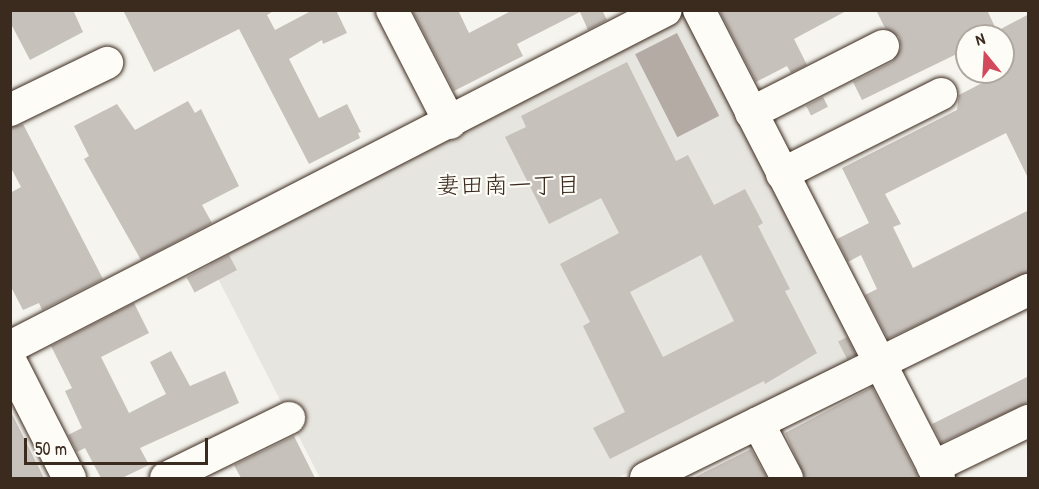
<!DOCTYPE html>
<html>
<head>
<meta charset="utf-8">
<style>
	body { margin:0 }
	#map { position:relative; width:1039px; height:489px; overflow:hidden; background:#f5f4ee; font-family:"Patrick Hand","Klee One",sans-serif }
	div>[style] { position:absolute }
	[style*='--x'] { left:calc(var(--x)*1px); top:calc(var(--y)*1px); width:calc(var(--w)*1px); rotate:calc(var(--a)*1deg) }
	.built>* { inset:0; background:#e7e5df }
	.water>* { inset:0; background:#b4aca4; transform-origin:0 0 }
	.building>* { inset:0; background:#c7c1bb; transform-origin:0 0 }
	.roads { filter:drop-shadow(0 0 2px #3b2a1e) drop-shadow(0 0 2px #3b2a1e) }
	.minor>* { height:32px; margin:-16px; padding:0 16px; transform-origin:16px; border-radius:16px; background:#fdfcf7 }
	.major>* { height:33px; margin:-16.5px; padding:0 16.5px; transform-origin:16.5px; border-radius:16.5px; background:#fdfcf7 }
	span { translate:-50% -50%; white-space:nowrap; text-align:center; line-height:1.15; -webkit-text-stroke:4.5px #fdfcf7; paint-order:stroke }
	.neighbourhood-label { font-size:24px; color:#3b2a1e }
	.frame { position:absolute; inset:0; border:12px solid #3b2a1e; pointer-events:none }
	.north { position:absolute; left:955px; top:24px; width:60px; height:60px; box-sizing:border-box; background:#fdfcf7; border:2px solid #afa8a0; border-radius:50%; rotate:342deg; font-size:16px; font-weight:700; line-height:24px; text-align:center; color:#3b2a1e }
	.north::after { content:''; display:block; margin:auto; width:21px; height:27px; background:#d1495b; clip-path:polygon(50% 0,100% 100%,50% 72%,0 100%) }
	.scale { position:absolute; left:24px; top:438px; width:184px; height:27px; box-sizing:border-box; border:3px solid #3b2a1e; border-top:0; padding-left:8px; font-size:18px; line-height:21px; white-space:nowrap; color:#3b2a1e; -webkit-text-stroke:4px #fdfcf7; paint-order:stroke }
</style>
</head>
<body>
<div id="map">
	<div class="built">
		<div style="clip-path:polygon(679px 11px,694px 15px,856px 346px,850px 360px,617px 478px,320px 478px,208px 259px)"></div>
	</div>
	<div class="water">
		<div style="left:677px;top:33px;width:93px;height:47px;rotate:63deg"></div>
	</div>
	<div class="building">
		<div style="clip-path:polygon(10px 10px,73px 10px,83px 32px,30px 60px,10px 22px)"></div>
		<div style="clip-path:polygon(123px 10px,275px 10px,267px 15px,275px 30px,313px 10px,336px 10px,347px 33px,323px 44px,322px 40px,289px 59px,319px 118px,347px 104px,361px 132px,358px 133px,360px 138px,309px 164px,239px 29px,154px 72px)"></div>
		<div style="clip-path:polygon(412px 10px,458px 10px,469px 33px,513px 10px,602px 10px,607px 20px,588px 30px,580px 12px,517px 44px,523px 56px,454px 91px)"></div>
		<div style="clip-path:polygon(719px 10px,848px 10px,794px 39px,807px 65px,791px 73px,787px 66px,756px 82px)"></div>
		<div style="clip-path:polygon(876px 10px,987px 10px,997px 31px,1029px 14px,1029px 180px,1006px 133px,885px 194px,901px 224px,893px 227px,913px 268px,1029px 210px,1029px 272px,888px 339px,865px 295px,877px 289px,861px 255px,848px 262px,837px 239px,869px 223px,842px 168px,957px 110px,959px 95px,984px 82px,979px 72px,1003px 72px,1003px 36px,967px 36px,967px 49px,862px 100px,853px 82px,892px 62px,901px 48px,899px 37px,885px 28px)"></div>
		<div style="clip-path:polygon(evenodd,627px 62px,676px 161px,688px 155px,714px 205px,745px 189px,763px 223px,758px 226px,790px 289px,785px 291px,817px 353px,765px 384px,764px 381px,610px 459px,593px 428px,625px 412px,583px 326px,590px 322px,560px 264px,619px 233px,601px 198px,549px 224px,505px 137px,526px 127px,521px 116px,627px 62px,701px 255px,734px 321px,663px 357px,630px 292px,701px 255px)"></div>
		<div style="left:823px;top:97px;width:11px;height:19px;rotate:63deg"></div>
		<div style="clip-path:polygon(188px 101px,195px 113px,201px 109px,239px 186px,202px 205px,212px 223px,141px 260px,84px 159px,89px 156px,74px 126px,117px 104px,135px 130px)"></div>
		<div style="clip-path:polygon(23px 124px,103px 279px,42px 310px,39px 303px,23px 310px,10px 285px,10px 193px,21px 187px,10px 166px,10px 128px)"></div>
		<div style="left:229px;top:255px;width:17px;height:48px;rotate:62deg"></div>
		<div style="clip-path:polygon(134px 303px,149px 333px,101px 357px,129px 413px,166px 394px,150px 362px,171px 351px,190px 386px,225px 371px,239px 403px,140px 448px,149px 465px,122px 478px,101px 478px,85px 448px,77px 452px,68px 435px,82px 428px,65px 391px,72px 388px,51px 346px)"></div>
		<div style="left:847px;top:337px;width:20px;height:10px;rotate:63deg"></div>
		<div style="clip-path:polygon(1029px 376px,1029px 402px,941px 443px,932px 424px)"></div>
		<div style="clip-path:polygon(872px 387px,919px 478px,805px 478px,785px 433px)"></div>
		<div style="clip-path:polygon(10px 410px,44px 478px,10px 478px)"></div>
		<div style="clip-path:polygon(294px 436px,315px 478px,241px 478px,234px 465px)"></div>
		<div style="clip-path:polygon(751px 449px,767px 478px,693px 478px)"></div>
	</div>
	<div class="roads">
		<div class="minor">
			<div style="--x:392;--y:10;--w:127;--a:62.8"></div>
			<div style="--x:699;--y:10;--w:526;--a:62.85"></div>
			<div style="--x:10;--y:110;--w:108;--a:-25.9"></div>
			<div style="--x:751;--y:113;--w:148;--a:-26.9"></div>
			<div style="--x:782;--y:174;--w:178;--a:-26.7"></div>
			<div style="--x:10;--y:347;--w:737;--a:-27.19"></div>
			<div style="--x:758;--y:423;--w:62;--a:62.2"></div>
			<div style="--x:933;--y:467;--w:106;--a:-25.8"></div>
			<div style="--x:166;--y:478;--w:137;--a:-26"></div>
			<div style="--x:646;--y:478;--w:426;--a:-26.2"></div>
		</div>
		<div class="major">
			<div style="--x:10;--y:362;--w:130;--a:63"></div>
		</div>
	</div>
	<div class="neighbourhood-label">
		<span style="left:508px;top:185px">妻田南一丁目</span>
	</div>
	<div class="frame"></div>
	<div class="north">N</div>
	<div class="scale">50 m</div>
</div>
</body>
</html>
